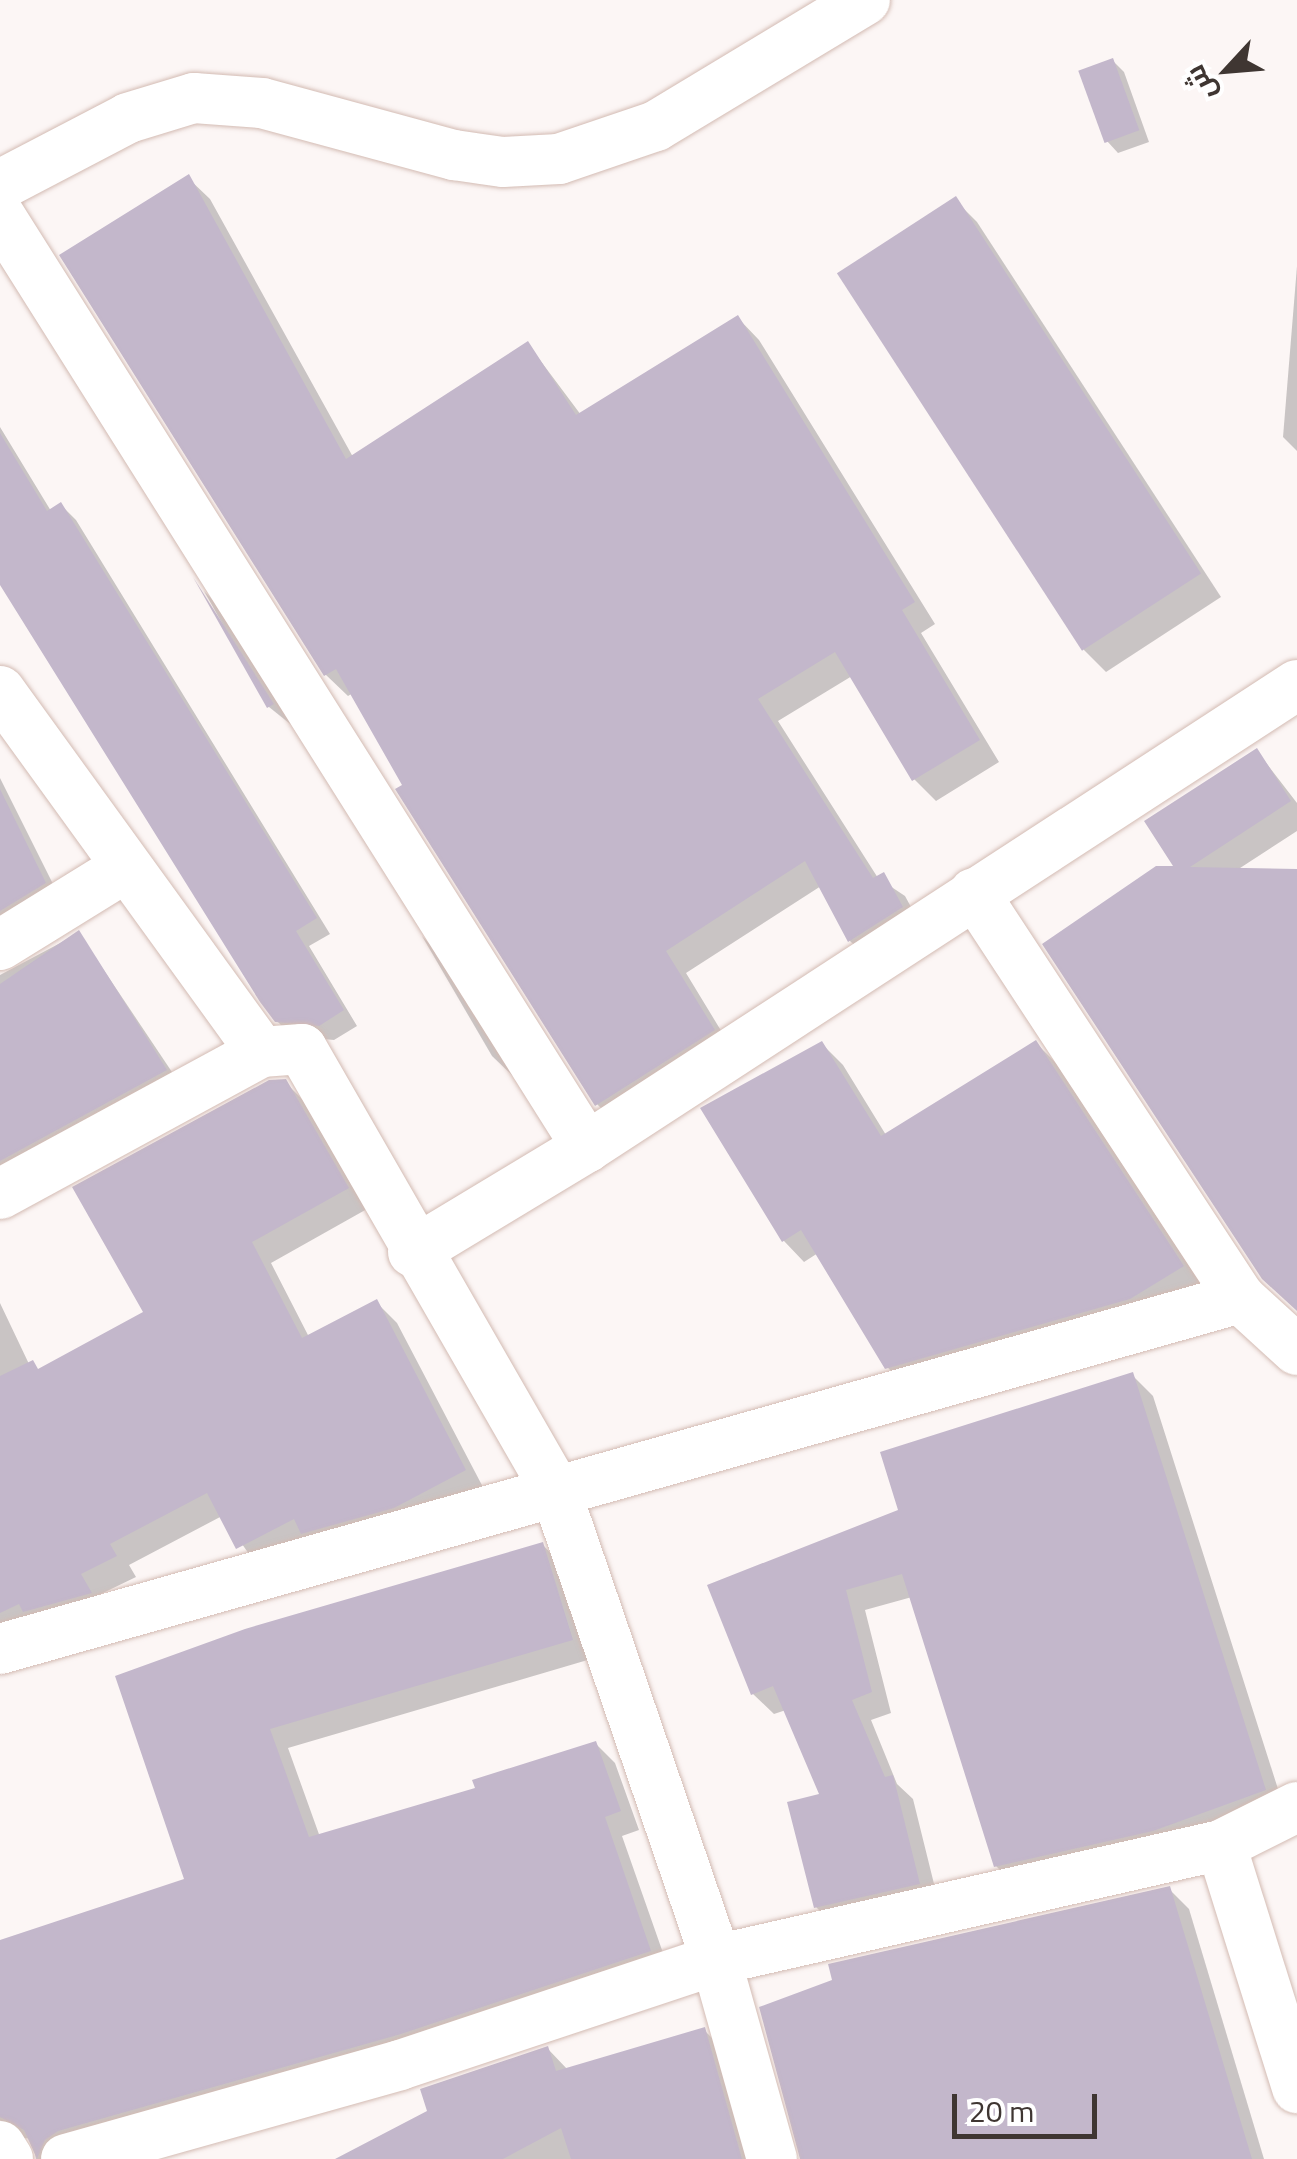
<!DOCTYPE html>
<html>
<head>
<meta charset="utf-8">
<style>
	body { margin:0 }
	#map { position:relative; width:1297px; height:2159px; overflow:hidden; background:#fcf6f5; font-family:"Titillium Web",Cairo,sans-serif }
	div>[style] { position:absolute }
	[style*='--x'] { left:calc(var(--x)*1px); top:calc(var(--y)*1px); width:calc(var(--w)*1px); rotate:calc(var(--a)*1deg) }
	.shadow>* { inset:0; background:#0003 }
	.building>* { inset:0; background:#c3b7cb; transform-origin:0 0 }
	.roads { filter:drop-shadow(0 0 2px #d3bbb3) drop-shadow(0 0 2px #d3bbb3) }
	.minor>* { height:50px; margin:-25px; padding:0 25px; transform-origin:25px; border-radius:25px; background:#fff }
	span { translate:-50% -50%; white-space:nowrap; text-align:center; line-height:1.15; -webkit-text-stroke:8px #fff; paint-order:stroke }
	.north { position:absolute; left:1177px; top:20px; width:100px; height:100px; -webkit-text-stroke:8px #fff; paint-order:stroke; rotate:244deg; font-size:28px; font-weight:700; line-height:40px; text-align:center; color:#3f3632 }
	.north::after { content:''; display:block; margin:auto; width:35px; height:45px; background:#3f3632; clip-path:polygon(50% 0,100% 100%,50% 72%,0 100%) }
	.scale { position:absolute; left:952px; top:2094px; width:145px; height:45px; box-sizing:border-box; border:5px solid #3f3632; border-top:0; padding-left:12px; font-size:30px; line-height:35px; white-space:nowrap; color:#3f3632; -webkit-text-stroke:8px #fff; paint-order:stroke }
</style>
</head>
<body>
<div id="map">
	<div class="shadow">
		<div style="clip-path:polygon(1112px 60px,1124px 72px,1149px 142px,1118px 153px,1107px 141px)"></div>
		<div style="clip-path:polygon(188px 178px,210px 199px,353px 457px,528px 344px,581px 415px,738px 318px,759px 340px,935px 624px,921px 633px,999px 762px,936px 801px,914px 779px,852px 676px,778px 721px,878px 878px,905px 896px,923px 929px,872px 962px,850px 941px,821px 886px,686px 973px,734px 1052px,618px 1126px,597px 1104px,353px 693px,348px 696px,326px 675px)"></div>
		<div style="clip-path:polygon(955px 200px,977px 222px,1221px 597px,1106px 672px,1084px 650px)"></div>
		<div style="clip-path:polygon(1297px 266px,1297px 451px,1283px 437px)"></div>
		<div style="clip-path:polygon(0 427px,51px 511px,61px 505px,76px 520px,330px 934px,309px 946px,357px 1026px,334px 1040px,292px 1036px,277px 1021px,0 582px)"></div>
		<div style="clip-path:polygon(204px 591px,215px 602px,294px 727px,269px 707px)"></div>
		<div style="clip-path:polygon(1257px 751px,1297px 803px,1297px 831px,1237px 870px,1297px 871px,1297px 1310px,1178px 869px)"></div>
		<div style="clip-path:polygon(0 778px,61px 900px,0 941px)"></div>
		<div style="clip-path:polygon(79px 933px,182px 1087px,0 1188px,0 975px)"></div>
		<div style="clip-path:polygon(422px 936px,432px 946px,515px 1078px,492px 1056px)"></div>
		<div style="clip-path:polygon(1036px 1043px,1057px 1064px,1203px 1287px,909px 1388px,887px 1367px,818px 1253px,804px 1262px,784px 1241px,703px 1109px,822px 1044px,843px 1065px,886px 1135px)"></div>
		<div style="clip-path:polygon(285px 1082px,306px 1103px,367px 1209px,271px 1263px,309px 1337px,376px 1302px,397px 1323px,485px 1491px,259px 1568px,222px 1516px,129px 1565px,136px 1577px,0 1643px,0 1303px,29px 1364px,40px 1371px,147px 1313px)"></div>
		<div style="clip-path:polygon(1132px 1375px,1153px 1396px,1285px 1811px,1017px 1887px,996px 1866px,912px 1597px,865px 1610px,891px 1713px,871px 1720px,897px 1784px,913px 1799px,939px 1904px,837px 1928px,816px 1907px,823px 1796px,786px 1710px,774px 1714px,753px 1694px,901px 1511px)"></div>
		<div style="clip-path:polygon(542px 1544px,561px 1564px,591px 1659px,288px 1748px,320px 1837px,478px 1789px,596px 1744px,615px 1763px,639px 1830px,622px 1836px,669px 1970px,68px 2159px,36px 2159px,32px 2139px,17px 2137px,0 2120px,0 1943px,187px 1880px,118px 1678px)"></div>
		<div style="clip-path:polygon(1169px 1889px,1189px 1909px,1264px 2159px,801px 2159px)"></div>
		<div style="clip-path:polygon(704px 2030px,724px 2050px,755px 2159px,401px 2159px,548px 2049px,568px 2070px)"></div>
	</div>
	<div class="building">
		<div style="left:1113px;top:58px;width:77px;height:37px;rotate:70deg"></div>
		<div style="clip-path:polygon(189px 174px,346px 459px,528px 341px,576px 415px,738px 315px,915px 602px,902px 610px,980px 740px,912px 781px,835px 652px,758px 699px,873px 878px,884px 872px,903px 907px,848px 942px,805px 861px,666px 951px,715px 1030px,595px 1106px,395px 789px,402px 785px,336px 669px,324px 676px,59px 255px)"></div>
		<div style="left:956px;top:196px;width:450px;height:142px;rotate:57deg"></div>
		<div style="clip-path:polygon(0 433px,47px 511px,61px 502px,317px 918px,296px 931px,344px 1010px,319px 1026px,275px 1022px,260px 1002px,0 585px)"></div>
		<div style="clip-path:polygon(193px 577px,274px 704px,267px 708px)"></div>
		<div style="clip-path:polygon(1257px 748px,1291px 801px,1190px 867px,1297px 869px,1297px 1311px,1262px 1279px,1042px 944px,1156px 866px,1173px 866px,1144px 821px)"></div>
		<div style="clip-path:polygon(0 789px,46px 883px,0 911px)"></div>
		<div style="clip-path:polygon(79px 930px,167px 1070px,0 1161px,0 984px)"></div>
		<div style="clip-path:polygon(1036px 1040px,1184px 1266px,1130px 1299px,885px 1369px,801px 1230px,782px 1242px,700px 1108px,822px 1041px,881px 1136px)"></div>
		<div style="clip-path:polygon(286px 1079px,349px 1188px,252px 1242px,302px 1338px,377px 1299px,466px 1470px,394px 1508px,301px 1534px,294px 1519px,236px 1549px,207px 1493px,110px 1544px,117px 1556px,81px 1574px,92px 1593px,23px 1612px,19px 1604px,0 1613px,0 1376px,33px 1360px,38px 1369px,143px 1312px,72px 1187px,269px 1080px)"></div>
		<div style="clip-path:polygon(1133px 1372px,1266px 1790px,1153px 1831px,994px 1867px,902px 1574px,846px 1590px,872px 1692px,852px 1700px,885px 1777px,893px 1775px,920px 1884px,814px 1908px,787px 1802px,819px 1794px,773px 1686px,751px 1695px,707px 1585px,898px 1510px,880px 1452px)"></div>
		<div style="clip-path:polygon(543px 1542px,573px 1640px,270px 1729px,309px 1837px,475px 1788px,472px 1780px,596px 1741px,621px 1811px,605px 1817px,651px 1951px,401px 2034px,58px 2131px,45px 2140px,37px 2159px,24px 2130px,0 2117px,0 1940px,184px 1879px,115px 1676px,245px 1629px)"></div>
		<div style="clip-path:polygon(1170px 1886px,1252px 2159px,800px 2159px,759px 2007px,832px 1980px,828px 1964px)"></div>
		<div style="clip-path:polygon(705px 2027px,742px 2159px,571px 2159px,561px 2128px,503px 2159px,335px 2159px,427px 2111px,420px 2089px,548px 2046px,556px 2071px)"></div>
	</div>
	<div class="roads">
		<div class="minor">
			<div style="--x:0;--y:185;--w:144;--a:-27.6"></div>
			<div style="--x:128;--y:118;--w:69;--a:-16.9"></div>
			<div style="--x:194;--y:98;--w:68;--a:4.2"></div>
			<div style="--x:262;--y:103;--w:199;--a:15.2"></div>
			<div style="--x:454;--y:155;--w:49;--a:8.1"></div>
			<div style="--x:503;--y:162;--w:56;--a:-3.1"></div>
			<div style="--x:559;--y:159;--w:102;--a:-18.8"></div>
			<div style="--x:656;--y:126;--w:244;--a:-31.1"></div>
			<div style="--x:0;--y:216;--w:1101;--a:57.77"></div>
			<div style="--x:0;--y:691;--w:445;--a:54.1"></div>
			<div style="--x:261;--y:1052;--w:41;--a:-4.2"></div>
			<div style="--x:302;--y:1049;--w:508;--a:60.1"></div>
			<div style="--x:555;--y:1489;--w:498;--a:71.1"></div>
			<div style="--x:716;--y:1960;--w:207;--a:74.3"></div>
			<div style="--x:974;--y:893;--w:485;--a:56.7"></div>
			<div style="--x:0;--y:945;--w:145;--a:-31.7"></div>
			<div style="--x:0;--y:1194;--w:297;--a:-28.5"></div>
			<div style="--x:413;--y:1252;--w:203;--a:-31.1"></div>
			<div style="--x:587;--y:1147;--w:847;--a:-33.05"></div>
			<div style="--x:0;--y:1649;--w:1289;--a:-15.8"></div>
			<div style="--x:1240;--y:1298;--w:77;--a:42.4"></div>
			<div style="--x:1221;--y:1845;--w:255;--a:72.6"></div>
			<div style="--x:0;--y:2146;--w:15;--a:58"></div>
			<div style="--x:66;--y:2159;--w:347;--a:-15.7"></div>
			<div style="--x:400;--y:2065;--w:333;--a:-18.4"></div>
			<div style="--x:716;--y:1960;--w:518;--a:-12.83"></div>
			<div style="--x:1221;--y:1845;--w:85;--a:-26.6"></div>
		</div>
	</div>
	<div class="north">ش</div>
	<div class="scale">20 m</div>
</div>
</body>
</html>
